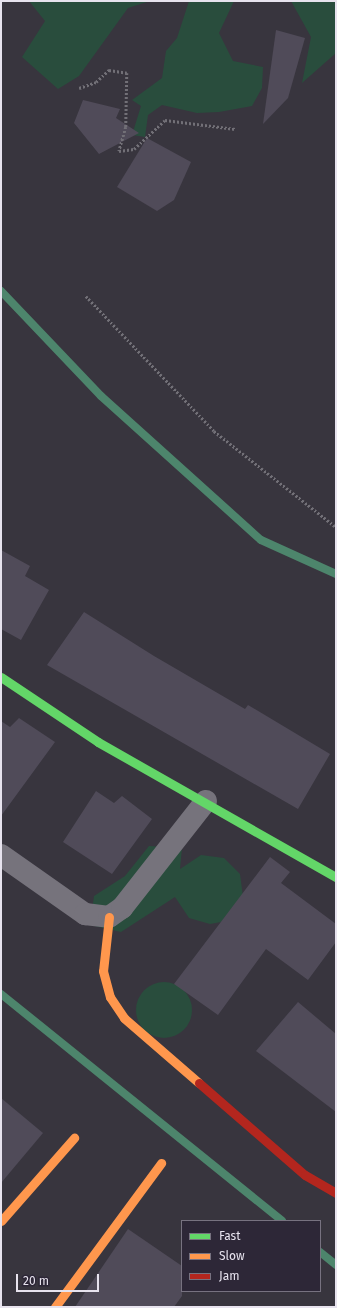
<!DOCTYPE html>
<html>
<head>
<meta charset="utf-8">
<style>
	body { margin:0 }
	#map { position:relative; width:337px; height:1308px; overflow:hidden; background:#38353e; font-family:"Fira Sans",sans-serif }
	div>[style] { position:absolute }
	[style*='--x'] { left:calc(var(--x)*1px); top:calc(var(--y)*1px); width:calc(var(--w)*1px); rotate:calc(var(--a)*1deg) }
	.green>* { inset:0; background:#294d3d }
	.round { border-radius:50% }
	.stream>* { height:8px; margin:-4px; padding:0 4px; transform-origin:4px; border-radius:4px; background:#4d856c }
	.building>* { inset:0; background:#504b59 }
	.path>* { height:2.5px; margin-top:-1.25px; transform-origin:0; background:repeating-linear-gradient(90deg,#727077 0 2px,transparent 0 4px) }
	.street>* { height:22px; margin:-11px; padding:0 11px; transform-origin:11px; border-radius:11px; background:#76737c }
	.fast>* { height:9px; margin:-4.5px; padding:0 4.5px; transform-origin:4.5px; border-radius:4.5px; background:#63d668 }
	.slow>* { height:9px; margin:-4.5px; padding:0 4.5px; transform-origin:4.5px; border-radius:4.5px; background:#ff974d }
	.jam>* { height:9px; margin:-4.5px; padding:0 4.5px; transform-origin:4.5px; border-radius:4.5px; background:#b3261e }
	span { translate:-50% -50%; white-space:nowrap; text-align:center; line-height:1.15; -webkit-text-stroke:4px #2d2737; paint-order:stroke }
	.frame { position:absolute; inset:0; border:2px solid #e7e3ee; pointer-events:none }
	.legend { position:absolute; left:181px; top:1220px; width:140px; height:72px; box-sizing:border-box; background:#2d2737; border:1px solid #777280; margin:0; padding:5px 7px; list-style:none; font-size:12px; color:#e7e3ee }
	.legend li { display:flex; align-items:center; gap:8px; height:20px }
	.legend b { width:20px; border:1px solid #777280 }
	.scale { position:absolute; left:16px; top:1274px; width:83px; height:18px; box-sizing:border-box; border:2px solid #e7e3ee; border-top:0; padding-left:5px; font-size:12px; line-height:14px; white-space:nowrap; color:#e7e3ee; -webkit-text-stroke:3px #2d2737; paint-order:stroke }
</style>
</head>
<body>
<div id="map">
	<div class="green">
		<div style="clip-path:polygon(29px 1px,150px 1px,128px 8px,79px 76px,58px 89px,22px 57px,45px 21px)"></div>
		<div style="clip-path:polygon(189px 1px,234px 1px,219px 33px,233px 61px,263px 67px,262px 88px,252px 106px,219px 112px,197px 113px,162px 105px,148px 115px,145px 137px,132px 135px,141px 106px,132px 100px,162px 78px,166px 51px,177px 38px)"></div>
		<div style="clip-path:polygon(291px 1px,336px 1px,336px 53px,302px 83px,311px 37px)"></div>
		<div style="clip-path:polygon(149px 846px,182px 848px,180px 869px,201px 855px,224px 858px,240px 874px,243px 897px,221px 922px,210px 924px,189px 918px,175px 897px,121px 932px,90px 925px,94px 896px,125px 876px)"></div>
		<div class="round" style="left:136px;top:982px;width:56px;height:56px"></div>
	</div>
	<div class="stream">
		<div style="--x:1;--y:291;--w:145;--a:46.4"></div>
		<div style="--x:101;--y:396;--w:215;--a:42"></div>
		<div style="--x:261;--y:540;--w:82;--a:24.4"></div>
		<div style="--x:1;--y:994;--w:361;--a:38.9"></div>
		<div style="--x:320;--y:1252;--w:21;--a:39"></div>
	</div>
	<div class="building">
		<div style="clip-path:polygon(276px 30px,305px 38px,288px 98px,263px 124px)"></div>
		<div style="clip-path:polygon(83px 100px,120px 109px,116px 118px,139px 133px,99px 154px,74px 123px)"></div>
		<div style="clip-path:polygon(147px 138px,191px 162px,174px 200px,157px 211px,117px 187px)"></div>
		<div style="clip-path:polygon(1px 550px,30px 566px,25px 576px,49px 590px,21px 640px,1px 629px)"></div>
		<div style="clip-path:polygon(84px 612px,154px 656px,245px 709px,248px 705px,330px 754px,298px 809px,47px 665px)"></div>
		<div style="clip-path:polygon(19px 718px,55px 742px,1px 816px,1px 721px,10px 727px)"></div>
		<div style="clip-path:polygon(96px 791px,114px 803px,122px 796px,152px 819px,112px 874px,63px 842px)"></div>
		<div style="clip-path:polygon(270px 857px,290px 872px,281px 883px,336px 924px,336px 942px,308px 980px,266px 949px,218px 1015px,174px 984px)"></div>
		<div style="clip-path:polygon(298px 1002px,336px 1034px,336px 1112px,256px 1051px)"></div>
		<div style="clip-path:polygon(1px 1098px,43px 1133px,1px 1183px)"></div>
		<div style="clip-path:polygon(128px 1229px,182px 1266px,182px 1296px,174px 1307px,75px 1307px)"></div>
	</div>
	<div class="path">
		<div style="--x:79;--y:88;--w:18;--a:-19"></div>
		<div style="--x:96;--y:82;--w:18;--a:-43"></div>
		<div style="--x:109;--y:70;--w:18;--a:9"></div>
		<div style="--x:127;--y:73;--w:54;--a:91.1"></div>
		<div style="--x:126;--y:127;--w:25;--a:106"></div>
		<div style="--x:119;--y:151;--w:15;--a:-8"></div>
		<div style="--x:134;--y:149;--w:42;--a:-43.1"></div>
		<div style="--x:165;--y:120;--w:71;--a:7.3"></div>
		<div style="--x:86;--y:296;--w:186;--a:46.5"></div>
		<div style="--x:214;--y:431;--w:155;--a:38.2"></div>
	</div>
	<div class="street">
		<div style="--x:1;--y:855;--w:103;--a:35.1"></div>
		<div style="--x:85;--y:914;--w:24;--a:7"></div>
		<div style="--x:109;--y:917;--w:16;--a:-35"></div>
		<div style="--x:122;--y:908;--w:136;--a:-51.9"></div>
	</div>
	<div class="fast">
		<div style="--x:1;--y:677;--w:117;--a:33.8"></div>
		<div style="--x:98;--y:742;--w:274;--a:29.6"></div>
	</div>
	<div class="slow">
		<div style="--x:109;--y:917;--w:54;--a:96.3"></div>
		<div style="--x:103;--y:971;--w:27;--a:75"></div>
		<div style="--x:110;--y:997;--w:25;--a:56"></div>
		<div style="--x:124;--y:1018;--w:99;--a:40.9"></div>
		<div style="--x:1;--y:1221;--w:111;--a:-48.7"></div>
		<div style="--x:55;--y:1307;--w:179;--a:-53.6"></div>
	</div>
	<div class="jam">
		<div style="--x:199;--y:1083;--w:140;--a:41"></div>
		<div style="--x:305;--y:1175;--w:36;--a:30"></div>
	</div>
	<div class="frame"></div>
	<ul class="legend">
	<li><b style="height:5px;background:#63d668"></b>Fast</li>
	<li><b style="height:5px;background:#ff974d"></b>Slow</li>
	<li><b style="height:5px;background:#b3261e"></b>Jam</li>
	</ul>
	<div class="scale">20 m</div>
</div>
</body>
</html>
